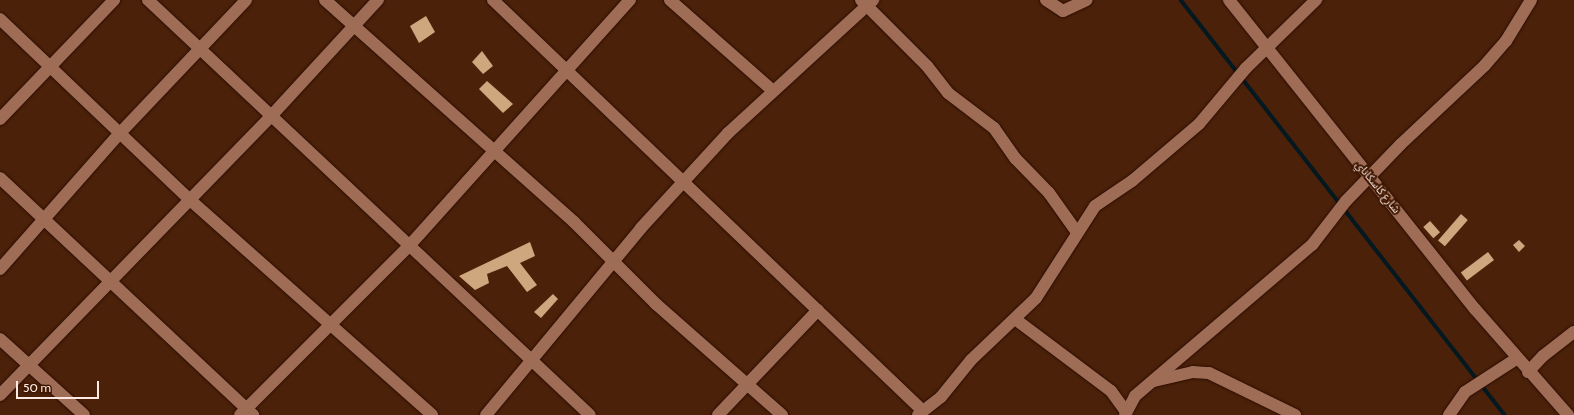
<!DOCTYPE html>
<html>
<head>
<meta charset="utf-8">
<style>
	body { margin:0 }
	#map { position:relative; width:1574px; height:415px; overflow:hidden; background:#4b210a; font-family:Cabin,"Noto Sans Arabic",sans-serif }
	div>[style] { position:absolute }
	[style*='--x'] { left:calc(var(--x)*1px); top:calc(var(--y)*1px); width:calc(var(--w)*1px); rotate:calc(var(--a)*1deg) }
	.stream>* { height:3.5px; margin:-1.75px; padding:0 1.75px; transform-origin:1.75px; border-radius:1.75px; background:#041820 }
	.building>* { inset:0; background:#cfa77e; transform-origin:0 0 }
	.roads { filter:drop-shadow(0 0 1px #2b0c00) drop-shadow(0 0 1px #2b0c00) }
	.minor>* { height:12px; margin:-6px; padding:0 6px; transform-origin:6px; border-radius:6px; background:#9f6d56 }
	span { translate:-50% -50%; white-space:nowrap; text-align:center; line-height:1.15; -webkit-text-stroke:4px #401701; paint-order:stroke }
	.street-label { font-size:11px; color:#fdebe3 }
	.scale { position:absolute; left:16px; top:381px; width:83px; height:18px; box-sizing:border-box; border:2px solid #fdebe3; border-top:0; padding-left:5px; font-size:12px; line-height:14px; white-space:nowrap; color:#fdebe3; -webkit-text-stroke:3px #401701; paint-order:stroke }
</style>
</head>
<body>
<div id="map">
	<div class="stream">
		<div style="--x:1181;--y:0;--w:526;--a:52.02"></div>
	</div>
	<div class="building">
		<div style="clip-path:polygon(426px 16px,435px 32px,419px 43px,410px 26px)"></div>
		<div style="clip-path:polygon(482px 51px,493px 66px,483px 74px,472px 62px)"></div>
		<div style="clip-path:polygon(487px 81px,513px 104px,503px 113px,479px 89px)"></div>
		<div style="left:1461px;top:214px;width:9px;height:35px;rotate:41deg"></div>
		<div style="left:1430px;top:221px;width:15px;height:9px;rotate:48deg"></div>
		<div style="clip-path:polygon(1519px 240px,1525px 246px,1519px 252px,1513px 245px)"></div>
		<div style="clip-path:polygon(530px 242px,535px 256px,520px 263px,537px 285px,527px 292px,507px 266px,487px 274px,489px 283px,475px 290px,459px 276px)"></div>
		<div style="left:1488px;top:252px;width:10px;height:34px;rotate:53deg"></div>
		<div style="clip-path:polygon(553px 294px,558px 299px,541px 318px,534px 312px)"></div>
	</div>
	<div class="roads">
		<div class="minor">
			<div style="--x:148;--y:0;--w:606;--a:43.2"></div>
			<div style="--x:325;--y:0;--w:334;--a:41.7"></div>
			<div style="--x:574;--y:222;--w:116;--a:45"></div>
			<div style="--x:656;--y:304;--w:168;--a:41.4"></div>
			<div style="--x:493;--y:0;--w:595;--a:43.71"></div>
			<div style="--x:670;--y:0;--w:136;--a:41.4"></div>
			<div style="--x:861;--y:0;--w:93;--a:45"></div>
			<div style="--x:927;--y:66;--w:34;--a:52"></div>
			<div style="--x:948;--y:93;--w:58;--a:37.3"></div>
			<div style="--x:994;--y:128;--w:37;--a:55"></div>
			<div style="--x:1015;--y:158;--w:49;--a:45.8"></div>
			<div style="--x:1049;--y:193;--w:47;--a:54.6"></div>
			<div style="--x:1046;--y:0;--w:20;--a:33"></div>
			<div style="--x:1063;--y:11;--w:26;--a:-25"></div>
			<div style="--x:1229;--y:0;--w:395;--a:51.5"></div>
			<div style="--x:1475;--y:309;--w:141;--a:48.7"></div>
			<div style="--x:0;--y:19;--w:261;--a:43.6"></div>
			<div style="--x:189;--y:199;--w:325;--a:41.6"></div>
			<div style="--x:0;--y:119;--w:165;--a:-46.2"></div>
			<div style="--x:0;--y:178;--w:347;--a:43.1"></div>
			<div style="--x:0;--y:269;--w:181;--a:-48.6"></div>
			<div style="--x:120;--y:133;--w:183;--a:-46.5"></div>
			<div style="--x:1015;--y:319;--w:120;--a:36.9"></div>
			<div style="--x:1111;--y:391;--w:24;--a:54"></div>
			<div style="--x:0;--y:339;--w:113;--a:42.1"></div>
			<div style="--x:1528;--y:372;--w:22;--a:-47"></div>
			<div style="--x:1543;--y:356;--w:39;--a:-38"></div>
			<div style="--x:1154;--y:381;--w:40;--a:-13"></div>
			<div style="--x:1193;--y:372;--w:16;--a:4"></div>
			<div style="--x:1209;--y:373;--w:96;--a:26"></div>
			<div style="--x:0;--y:395;--w:392;--a:-45.8"></div>
			<div style="--x:273;--y:114;--w:155;--a:-47.4"></div>
			<div style="--x:240;--y:415;--w:239;--a:-45"></div>
			<div style="--x:409;--y:246;--w:331;--a:-48.1"></div>
			<div style="--x:486;--y:415;--w:243;--a:-50.3"></div>
			<div style="--x:641;--y:228;--w:129;--a:-47.5"></div>
			<div style="--x:728;--y:133;--w:197;--a:-42.5"></div>
			<div style="--x:718;--y:415;--w:145;--a:-46.4"></div>
			<div style="--x:918;--y:415;--w:29;--a:-38"></div>
			<div style="--x:941;--y:397;--w:48;--a:-51"></div>
			<div style="--x:971;--y:360;--w:90;--a:-43.6"></div>
			<div style="--x:1036;--y:298;--w:109;--a:-57.3"></div>
			<div style="--x:1095;--y:206;--w:45;--a:-34"></div>
			<div style="--x:1132;--y:181;--w:88;--a:-40.4"></div>
			<div style="--x:1199;--y:124;--w:73;--a:-50"></div>
			<div style="--x:1246;--y:68;--w:98;--a:-44.2"></div>
			<div style="--x:1125;--y:415;--w:21;--a:-62"></div>
			<div style="--x:1135;--y:396;--w:233;--a:-40.5"></div>
			<div style="--x:1312;--y:245;--w:56;--a:-52.3"></div>
			<div style="--x:1346;--y:201;--w:79;--a:-46"></div>
			<div style="--x:1401;--y:144;--w:115;--a:-43.2"></div>
			<div style="--x:1485;--y:65;--w:32;--a:-49"></div>
			<div style="--x:1506;--y:41;--w:48;--a:-58.6"></div>
			<div style="--x:1449;--y:415;--w:28;--a:-55"></div>
			<div style="--x:1465;--y:392;--w:61;--a:-32.9"></div>
		</div>
	</div>
	<div class="street-label">
		<span style="left:1378px;top:187px;rotate:51deg">شارع كاسكاناي</span>
	</div>
	<div class="scale">50 m</div>
</div>
</body>
</html>
